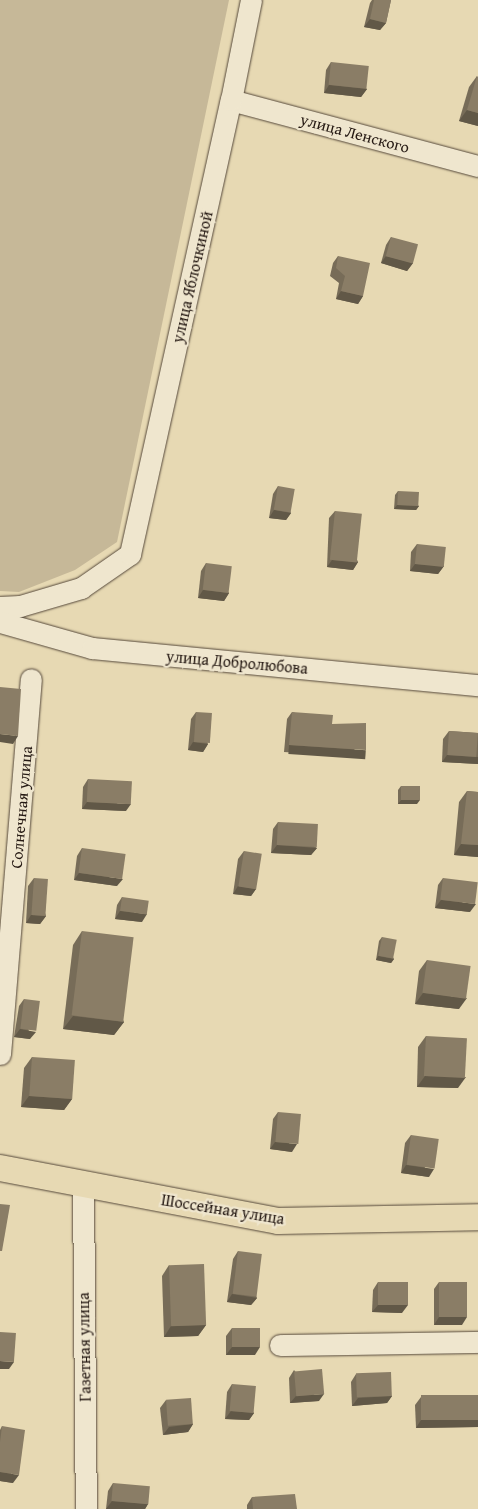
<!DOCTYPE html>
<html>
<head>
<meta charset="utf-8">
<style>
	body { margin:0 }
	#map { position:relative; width:478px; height:1509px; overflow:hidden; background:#e7d9b3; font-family:"Gentium Book Plus",serif }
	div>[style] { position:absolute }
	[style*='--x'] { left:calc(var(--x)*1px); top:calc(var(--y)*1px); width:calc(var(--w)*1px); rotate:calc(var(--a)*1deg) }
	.green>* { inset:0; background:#c6b898 }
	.roads { filter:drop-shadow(0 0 1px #56493b) drop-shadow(0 0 1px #56493b) }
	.minor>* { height:21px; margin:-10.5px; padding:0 10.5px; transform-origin:10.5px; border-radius:10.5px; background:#efe6ce }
	.major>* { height:26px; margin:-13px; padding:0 13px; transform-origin:13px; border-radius:13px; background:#e7d9b3 }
	.wall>* { inset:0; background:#776c58 }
	.shaded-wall>* { inset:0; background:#615847; transform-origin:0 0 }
	.building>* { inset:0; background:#8a7d66; transform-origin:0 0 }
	span { translate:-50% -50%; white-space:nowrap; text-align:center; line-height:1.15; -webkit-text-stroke:4.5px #efe6ce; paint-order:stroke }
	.street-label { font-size:16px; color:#251913 }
</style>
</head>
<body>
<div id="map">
	<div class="green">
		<div style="clip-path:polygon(0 0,229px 0,117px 542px,75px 570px,19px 592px,0 591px)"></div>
	</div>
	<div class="roads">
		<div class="minor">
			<div style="--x:231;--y:100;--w:256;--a:15"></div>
			<div style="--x:0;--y:607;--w:20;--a:-3"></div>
			<div style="--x:20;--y:606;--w:64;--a:-16.4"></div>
			<div style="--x:81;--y:588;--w:60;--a:-34.8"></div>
			<div style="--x:130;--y:554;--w:465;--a:-77.5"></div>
			<div style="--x:231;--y:100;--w:102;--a:-78.7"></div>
			<div style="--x:0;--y:622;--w:96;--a:15.8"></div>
			<div style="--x:92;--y:648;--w:388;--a:5.5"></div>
			<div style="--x:0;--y:1054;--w:376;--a:-85.3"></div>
			<div style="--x:83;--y:1184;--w:325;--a:89.5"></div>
			<div style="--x:280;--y:1345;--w:198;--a:-0.9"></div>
		</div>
		<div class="major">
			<div style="--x:0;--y:1168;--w:283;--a:10.8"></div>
			<div style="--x:278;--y:1221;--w:200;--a:-1.1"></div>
		</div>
	</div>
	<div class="wall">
		<div style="clip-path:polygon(372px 0,391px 0,386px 23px,380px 30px,364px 27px,370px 3px)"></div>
		<div style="clip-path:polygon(331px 62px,367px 89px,361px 97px,324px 93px,326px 70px)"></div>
		<div style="clip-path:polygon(477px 76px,478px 126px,459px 121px,469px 87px)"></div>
		<div style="clip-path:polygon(391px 237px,413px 263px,407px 271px,381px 263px,386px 245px)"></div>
		<div style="clip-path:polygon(338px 256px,363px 296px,358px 304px,336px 299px,339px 283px,330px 276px,333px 263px)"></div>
		<div style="clip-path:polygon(278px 486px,291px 513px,286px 520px,269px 518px,273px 494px)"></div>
		<div style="clip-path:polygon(398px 491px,419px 506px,416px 510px,394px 509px,395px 495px)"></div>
		<div style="clip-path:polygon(335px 511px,358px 562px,353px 570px,327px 567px,329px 518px)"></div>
		<div style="clip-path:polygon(417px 544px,444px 566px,438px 574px,410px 571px,411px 552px)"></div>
		<div style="clip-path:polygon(206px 563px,229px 593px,224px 601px,198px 598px,201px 571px)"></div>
		<div style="clip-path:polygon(196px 712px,208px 744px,203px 752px,188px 750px,191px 719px)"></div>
		<div style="clip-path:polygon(292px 712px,332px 724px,361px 757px,284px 752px,287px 719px)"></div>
		<div style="clip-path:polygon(449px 731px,478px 733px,478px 764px,442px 762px,443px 739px)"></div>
		<div style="clip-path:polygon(88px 779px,126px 811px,82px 809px,83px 787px)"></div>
		<div style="clip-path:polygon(401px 786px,417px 804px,398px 804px,398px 790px)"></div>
		<div style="clip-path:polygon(467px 791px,478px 792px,478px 857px,454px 855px,459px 802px)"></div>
		<div style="clip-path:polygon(278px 822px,317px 848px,311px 855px,271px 853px,273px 829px)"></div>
		<div style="clip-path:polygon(82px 848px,117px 886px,74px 880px,77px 856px)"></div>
		<div style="clip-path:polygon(244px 851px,256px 889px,251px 896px,233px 894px,238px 859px)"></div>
		<div style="clip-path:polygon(34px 878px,46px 916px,40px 924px,26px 923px,28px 886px)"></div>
		<div style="clip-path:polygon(443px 878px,470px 912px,435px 908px,438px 885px)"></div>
		<div style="clip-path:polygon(122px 897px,142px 922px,115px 919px,117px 905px)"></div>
		<div style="clip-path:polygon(82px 931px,124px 1022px,114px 1035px,63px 1029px,73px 945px)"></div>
		<div style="clip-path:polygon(382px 937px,394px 959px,391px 963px,376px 960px,379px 941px)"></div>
		<div style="clip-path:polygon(427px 960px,459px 1009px,415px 1004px,419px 971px)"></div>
		<div style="clip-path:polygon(24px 999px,30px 1039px,14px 1037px,19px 1006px)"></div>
		<div style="clip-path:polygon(426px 1036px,458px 1088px,417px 1087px,418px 1047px)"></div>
		<div style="clip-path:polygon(32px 1057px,72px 1099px,64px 1110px,21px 1107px,24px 1068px)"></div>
		<div style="clip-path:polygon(278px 1112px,292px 1152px,270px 1149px,273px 1119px)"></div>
		<div style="clip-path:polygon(411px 1135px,429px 1177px,401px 1173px,405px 1143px)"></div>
		<div style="clip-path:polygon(238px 1251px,257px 1298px,251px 1305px,227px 1302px,233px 1259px)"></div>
		<div style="clip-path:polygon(169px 1265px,206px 1325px,198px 1336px,164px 1337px,162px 1276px)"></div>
		<div style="clip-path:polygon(378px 1282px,402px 1313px,372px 1312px,373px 1290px)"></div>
		<div style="clip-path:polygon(439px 1282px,462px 1325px,434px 1325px,434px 1289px)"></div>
		<div style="clip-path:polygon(232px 1328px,255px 1355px,226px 1355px,226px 1336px)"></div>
		<div style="clip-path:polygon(294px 1370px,319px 1401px,290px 1403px,289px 1378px)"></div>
		<div style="clip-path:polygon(356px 1374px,392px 1396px,387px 1403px,352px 1406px,351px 1382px)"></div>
		<div style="clip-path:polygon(232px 1384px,254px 1413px,249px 1420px,225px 1419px,227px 1392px)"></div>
		<div style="clip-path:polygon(478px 1395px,478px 1427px,416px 1428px,415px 1405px,421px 1397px)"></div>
		<div style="clip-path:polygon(166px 1400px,193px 1424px,188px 1432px,163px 1435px,160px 1408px)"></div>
		<div style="clip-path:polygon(2px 1426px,13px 1483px,0 1481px,0 1430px)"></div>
		<div style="clip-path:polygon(113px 1483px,148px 1504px,145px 1509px,106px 1509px,108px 1491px)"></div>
		<div style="clip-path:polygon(252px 1497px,297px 1509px,247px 1509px,247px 1505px)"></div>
	</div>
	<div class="shaded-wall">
		<div style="clip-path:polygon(370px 19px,386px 23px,380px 30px,364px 27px)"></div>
		<div style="clip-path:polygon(329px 85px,367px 89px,361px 97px,324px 93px)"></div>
		<div style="clip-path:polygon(467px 110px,478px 113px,478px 126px,459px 121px)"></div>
		<div style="clip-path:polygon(386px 256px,413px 263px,407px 271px,381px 263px)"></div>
		<div style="clip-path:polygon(341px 291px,363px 296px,358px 304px,336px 299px)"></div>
		<div style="clip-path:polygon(397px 505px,419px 506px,416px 510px,394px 509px)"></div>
		<div style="clip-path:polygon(274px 510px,291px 513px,286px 520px,269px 518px)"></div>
		<div style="clip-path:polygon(332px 560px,358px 562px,353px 570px,327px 567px)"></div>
		<div style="clip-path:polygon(415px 564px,444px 566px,438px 574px,410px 571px)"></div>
		<div style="clip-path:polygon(203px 590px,229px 593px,224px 601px,198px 598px)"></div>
		<div style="clip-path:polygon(0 734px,18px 736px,13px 744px,0 742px)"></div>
		<div style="clip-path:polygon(193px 742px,208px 744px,203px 752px,188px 750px)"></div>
		<div style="left:289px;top:745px;width:77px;height:9px;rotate:4deg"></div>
		<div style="clip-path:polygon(447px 755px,478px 757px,478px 764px,442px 762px)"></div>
		<div style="clip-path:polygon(401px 800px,420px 800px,417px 804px,398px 804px)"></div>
		<div style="clip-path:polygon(87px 802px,131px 804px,126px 811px,82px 809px)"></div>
		<div style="clip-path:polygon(461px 844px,478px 845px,478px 857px,454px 855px)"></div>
		<div style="clip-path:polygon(277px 845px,317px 848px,311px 855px,271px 853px)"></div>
		<div style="clip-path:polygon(79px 873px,123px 879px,117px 886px,74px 880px)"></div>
		<div style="clip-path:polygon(238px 886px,256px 889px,251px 896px,233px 894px)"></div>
		<div style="clip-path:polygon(441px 900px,476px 904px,470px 912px,435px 908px)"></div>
		<div style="clip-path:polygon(120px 911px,147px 914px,142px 922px,115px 919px)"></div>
		<div style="clip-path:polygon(31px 915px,46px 916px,40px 924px,26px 923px)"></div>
		<div style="clip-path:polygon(378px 956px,394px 959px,391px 963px,376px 960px)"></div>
		<div style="clip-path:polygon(423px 993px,467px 998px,459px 1009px,415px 1004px)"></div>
		<div style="clip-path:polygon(73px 1016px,124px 1022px,114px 1035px,63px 1029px)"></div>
		<div style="clip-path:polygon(20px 1029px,36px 1032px,30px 1039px,14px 1037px)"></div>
		<div style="clip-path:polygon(425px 1076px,466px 1077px,458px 1088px,417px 1087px)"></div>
		<div style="clip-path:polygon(29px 1096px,72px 1099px,64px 1110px,21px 1107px)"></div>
		<div style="clip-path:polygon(275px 1142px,297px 1144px,292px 1152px,270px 1149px)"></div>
		<div style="clip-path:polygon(406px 1165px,434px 1169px,429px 1177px,401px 1173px)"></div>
		<div style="clip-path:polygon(232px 1294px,257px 1298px,251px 1305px,227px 1302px)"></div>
		<div style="clip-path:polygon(378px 1305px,408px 1305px,402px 1313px,372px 1312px)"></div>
		<div style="clip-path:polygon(439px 1317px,467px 1317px,462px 1325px,434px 1325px)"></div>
		<div style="clip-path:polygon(206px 1325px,198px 1336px,164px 1337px,171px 1326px)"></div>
		<div style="clip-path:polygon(232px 1347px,260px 1347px,255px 1355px,226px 1355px)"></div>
		<div style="clip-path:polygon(0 1361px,14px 1362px,9px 1369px,0 1369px)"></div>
		<div style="clip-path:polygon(324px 1394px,319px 1401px,290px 1403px,296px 1396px)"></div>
		<div style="clip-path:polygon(392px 1396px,387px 1403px,352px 1406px,358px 1398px)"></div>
		<div style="clip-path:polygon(231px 1411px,254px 1413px,249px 1420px,225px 1419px)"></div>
		<div style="clip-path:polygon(421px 1420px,478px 1420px,478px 1427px,416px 1428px)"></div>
		<div style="clip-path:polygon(193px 1424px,188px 1432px,163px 1435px,169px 1427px)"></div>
		<div style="clip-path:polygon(0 1472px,19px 1475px,13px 1483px,0 1481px)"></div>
		<div style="clip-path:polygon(112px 1501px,148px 1504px,145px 1509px,106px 1509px)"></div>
	</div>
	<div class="building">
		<div style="clip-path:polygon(374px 0,391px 0,386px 23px,370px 19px)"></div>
		<div style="left:331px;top:62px;width:38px;height:23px;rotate:6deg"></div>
		<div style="clip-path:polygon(477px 76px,478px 77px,478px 113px,467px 110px)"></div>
		<div style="left:391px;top:237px;width:28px;height:20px;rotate:15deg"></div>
		<div style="clip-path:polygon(338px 256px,370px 263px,363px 296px,341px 291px,345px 276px,336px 268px)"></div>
		<div style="left:278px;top:486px;width:17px;height:24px;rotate:10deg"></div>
		<div style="left:398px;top:491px;width:21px;height:14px;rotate:3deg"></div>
		<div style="left:335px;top:511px;width:27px;height:49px;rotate:6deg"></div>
		<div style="left:417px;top:544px;width:29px;height:20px;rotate:6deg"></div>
		<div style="left:206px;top:563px;width:26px;height:27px;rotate:7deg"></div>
		<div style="clip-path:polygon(0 687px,21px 689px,18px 736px,0 734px)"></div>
		<div style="left:196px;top:712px;width:16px;height:30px;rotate:4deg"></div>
		<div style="clip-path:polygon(292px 712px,333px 715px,332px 724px,366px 723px,366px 750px,289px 745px)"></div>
		<div style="left:449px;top:731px;width:29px;height:24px;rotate:4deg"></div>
		<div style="left:88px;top:779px;width:44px;height:23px;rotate:3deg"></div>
		<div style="left:401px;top:786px;width:19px;height:14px"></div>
		<div style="clip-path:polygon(467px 791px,478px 792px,478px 845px,461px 844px)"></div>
		<div style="left:278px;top:822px;width:40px;height:23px;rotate:3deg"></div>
		<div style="left:82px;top:848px;width:44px;height:25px;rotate:8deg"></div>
		<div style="left:244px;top:851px;width:18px;height:36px;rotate:9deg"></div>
		<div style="left:34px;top:878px;width:14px;height:37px;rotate:4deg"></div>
		<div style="left:443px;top:878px;width:35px;height:22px;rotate:7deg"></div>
		<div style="left:122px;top:897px;width:27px;height:14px;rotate:8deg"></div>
		<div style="left:82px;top:931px;width:52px;height:85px;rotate:7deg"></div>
		<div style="left:382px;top:937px;width:15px;height:19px;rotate:11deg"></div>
		<div style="left:427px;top:960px;width:44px;height:33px;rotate:8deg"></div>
		<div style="left:24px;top:999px;width:16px;height:30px;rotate:7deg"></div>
		<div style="left:426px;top:1036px;width:41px;height:40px;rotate:3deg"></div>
		<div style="left:32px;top:1057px;width:43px;height:39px;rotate:4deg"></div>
		<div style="left:278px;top:1112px;width:23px;height:30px;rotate:5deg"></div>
		<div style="left:411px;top:1135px;width:28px;height:30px;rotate:8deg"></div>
		<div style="clip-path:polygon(0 1204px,10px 1205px,2px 1251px,0 1251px)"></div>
		<div style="left:238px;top:1251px;width:24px;height:43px;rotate:7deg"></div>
		<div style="left:204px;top:1264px;width:61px;height:35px;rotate:88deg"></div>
		<div style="left:378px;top:1282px;width:30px;height:23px"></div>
		<div style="left:439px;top:1282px;width:28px;height:35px"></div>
		<div style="left:232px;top:1328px;width:28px;height:19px"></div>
		<div style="left:0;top:1332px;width:16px;height:29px;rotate:4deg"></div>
		<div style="left:322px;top:1369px;width:25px;height:28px;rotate:85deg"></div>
		<div style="left:391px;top:1372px;width:24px;height:35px;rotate:88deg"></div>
		<div style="left:232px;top:1384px;width:24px;height:27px;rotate:5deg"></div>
		<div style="left:478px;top:1395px;width:25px;height:57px;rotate:90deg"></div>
		<div style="left:191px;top:1398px;width:26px;height:25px;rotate:86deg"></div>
		<div style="clip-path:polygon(2px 1426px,25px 1430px,19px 1475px,0 1472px,0 1442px)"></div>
		<div style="left:113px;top:1483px;width:37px;height:18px;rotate:5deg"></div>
		<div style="clip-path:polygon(295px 1494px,297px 1509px,253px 1509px,252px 1497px)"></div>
	</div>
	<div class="street-label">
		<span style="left:355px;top:133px;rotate:15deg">улица Ленского</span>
		<span style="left:192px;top:277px;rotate:-77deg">улица Яблочкиной</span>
		<span style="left:237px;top:662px;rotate:5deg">улица Добролюбова</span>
		<span style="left:21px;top:807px;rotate:-85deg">Солнечная улица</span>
		<span style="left:223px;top:1209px;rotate:9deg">Шоссейная улица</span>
		<span style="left:84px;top:1347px;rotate:-91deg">Газетная улица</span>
	</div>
</div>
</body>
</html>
